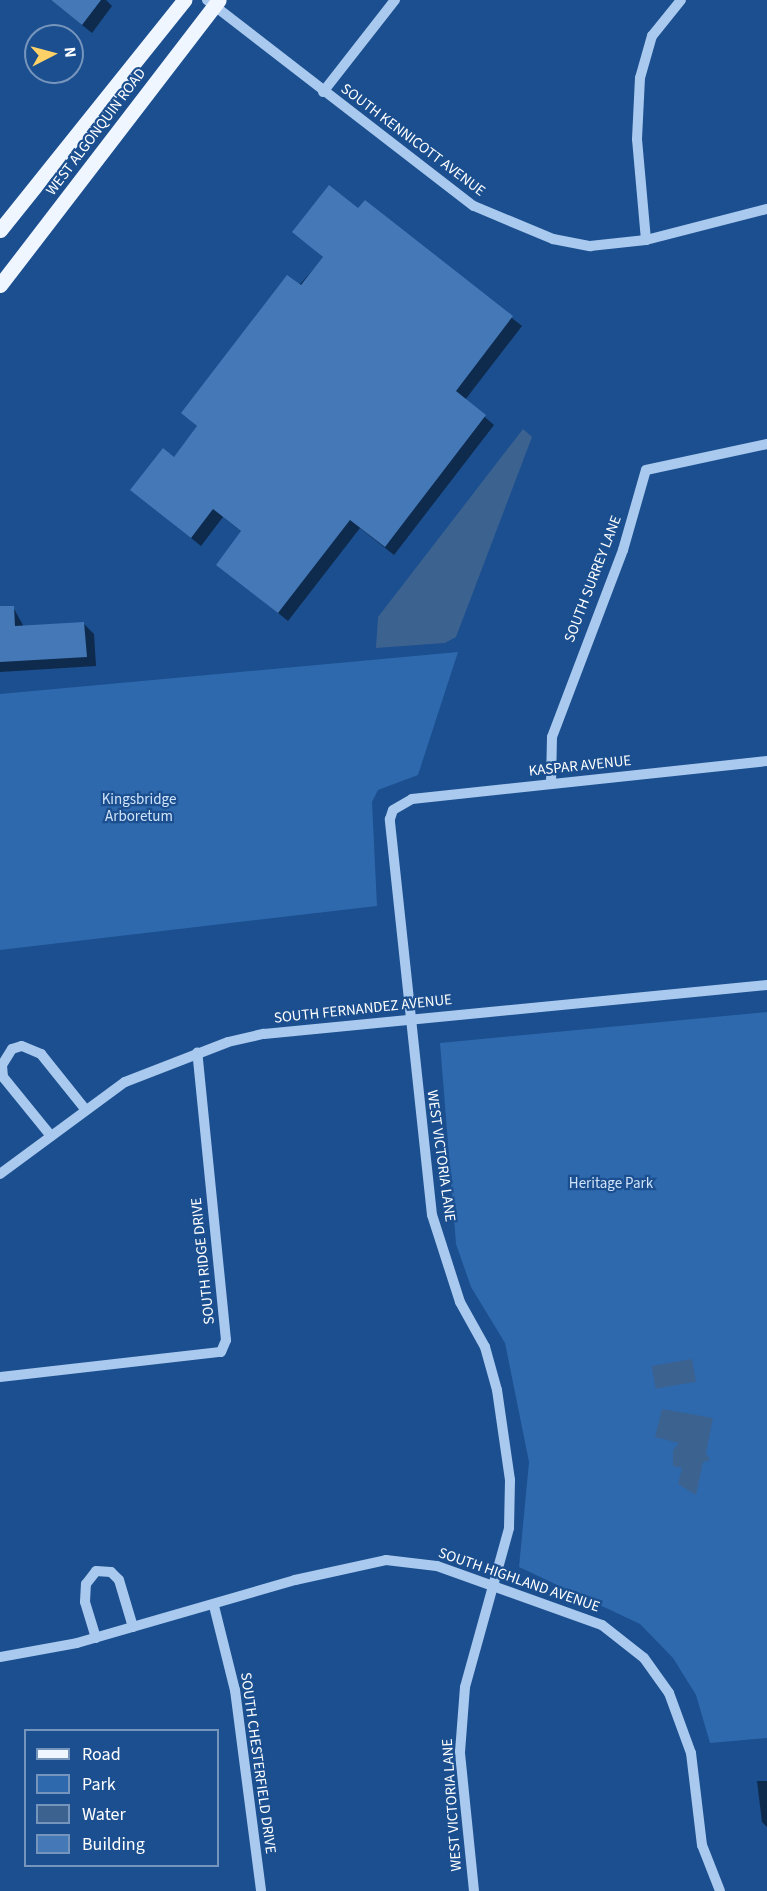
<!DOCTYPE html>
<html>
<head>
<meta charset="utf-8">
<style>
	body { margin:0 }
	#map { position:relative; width:767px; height:1891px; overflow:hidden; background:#1b4f8f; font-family:"Source Sans 3",sans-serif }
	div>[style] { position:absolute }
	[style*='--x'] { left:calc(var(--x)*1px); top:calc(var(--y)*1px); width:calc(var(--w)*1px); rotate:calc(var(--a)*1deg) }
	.green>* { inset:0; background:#2e69ad }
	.water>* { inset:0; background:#3c6290; transform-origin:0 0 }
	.shadow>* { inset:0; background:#0007 }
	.building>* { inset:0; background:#4478b7 }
	.minor>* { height:10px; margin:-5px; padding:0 5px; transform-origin:5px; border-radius:5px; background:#a9c9ee }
	.major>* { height:15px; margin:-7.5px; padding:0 7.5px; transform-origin:7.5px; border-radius:7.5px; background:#f0f6ff }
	span { translate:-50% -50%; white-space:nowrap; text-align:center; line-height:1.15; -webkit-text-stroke:4.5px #1b4f8f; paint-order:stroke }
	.street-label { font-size:15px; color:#fff }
	.park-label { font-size:15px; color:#cfe3fa }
	.legend { position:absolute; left:24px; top:1729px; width:195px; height:138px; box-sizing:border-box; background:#1b4f8f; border:2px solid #7695bc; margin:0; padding:8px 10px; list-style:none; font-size:18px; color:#fff }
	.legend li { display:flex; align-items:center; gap:12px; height:30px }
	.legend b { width:30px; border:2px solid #7695bc }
	.north { position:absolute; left:24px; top:24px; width:60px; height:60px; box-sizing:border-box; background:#1b4f8f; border:2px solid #7695bc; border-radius:50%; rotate:84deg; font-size:16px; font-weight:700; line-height:24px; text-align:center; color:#fff }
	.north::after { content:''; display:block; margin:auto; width:21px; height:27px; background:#ffd166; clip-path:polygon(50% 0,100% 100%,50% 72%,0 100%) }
</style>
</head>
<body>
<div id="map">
	<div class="green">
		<div style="clip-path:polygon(458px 652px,418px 775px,378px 790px,372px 802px,377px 906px,0 950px,0 694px)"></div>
		<div style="clip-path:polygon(767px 1012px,767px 1738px,710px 1743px,696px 1695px,673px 1658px,640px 1624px,519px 1567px,529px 1462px,505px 1343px,471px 1287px,456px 1244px,440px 1043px)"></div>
	</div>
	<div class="water">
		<div style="clip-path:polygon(523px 429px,532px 437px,456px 637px,445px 643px,376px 648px,378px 617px)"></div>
		<div style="left:692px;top:1359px;width:23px;height:41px;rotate:80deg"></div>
		<div style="clip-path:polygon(662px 1409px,713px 1418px,706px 1453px,710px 1460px,703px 1462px,696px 1495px,678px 1484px,682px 1468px,673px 1466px,673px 1450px,679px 1443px,655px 1437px)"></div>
	</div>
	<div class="shadow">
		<div style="clip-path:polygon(51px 0,106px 0,112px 6px,92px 33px)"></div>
		<div style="clip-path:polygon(365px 202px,522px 326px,465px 400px,494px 425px,394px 555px,360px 528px,288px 621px,218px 564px,242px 532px,223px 517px,201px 546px,132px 490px,174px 459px,198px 427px,183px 413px,324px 258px,294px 232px,359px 210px)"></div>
		<div style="clip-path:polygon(13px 607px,24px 627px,84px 624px,94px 634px,96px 666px,0 672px,0 608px)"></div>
		<div style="clip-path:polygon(757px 1781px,767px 1781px,767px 1827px,762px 1822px)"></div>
	</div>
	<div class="building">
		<div style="clip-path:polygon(51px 0,101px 0,82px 25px)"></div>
		<div style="clip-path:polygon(329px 185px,358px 208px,365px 200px,513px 316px,456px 391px,486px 415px,385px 547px,350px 520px,278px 613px,216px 565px,241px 531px,213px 509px,191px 538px,130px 490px,163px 448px,174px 457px,197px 426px,181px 413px,287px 275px,301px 285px,323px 257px,292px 232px)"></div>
		<div style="clip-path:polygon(0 606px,14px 606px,15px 626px,84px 622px,87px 657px,0 662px)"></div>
	</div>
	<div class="minor">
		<div style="--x:207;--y:0;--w:337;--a:37.7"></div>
		<div style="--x:474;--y:206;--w:86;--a:22.7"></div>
		<div style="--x:553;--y:239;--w:38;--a:11"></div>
		<div style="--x:590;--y:246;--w:56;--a:-6.1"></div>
		<div style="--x:646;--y:240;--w:125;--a:-14.4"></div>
		<div style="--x:323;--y:92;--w:117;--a:-52"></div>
		<div style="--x:646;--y:240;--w:101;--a:-95.1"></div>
		<div style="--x:637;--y:139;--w:61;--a:-87.2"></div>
		<div style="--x:640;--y:78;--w:44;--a:-74.1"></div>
		<div style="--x:652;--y:36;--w:46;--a:-51.1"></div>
		<div style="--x:551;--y:784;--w:47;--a:-88.8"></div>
		<div style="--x:552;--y:737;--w:200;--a:-69.2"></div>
		<div style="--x:623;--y:550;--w:83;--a:-74"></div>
		<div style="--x:646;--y:470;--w:124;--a:-12.1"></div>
		<div style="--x:51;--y:1136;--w:76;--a:-129.1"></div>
		<div style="--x:3;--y:1077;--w:12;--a:-95"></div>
		<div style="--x:2;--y:1065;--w:19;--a:-58"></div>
		<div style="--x:12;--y:1049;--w:10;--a:-17"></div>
		<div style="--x:22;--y:1046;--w:21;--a:23"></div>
		<div style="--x:41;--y:1054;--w:70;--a:51.3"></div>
		<div style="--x:0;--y:1174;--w:155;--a:-36.4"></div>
		<div style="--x:125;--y:1082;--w:110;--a:-21.2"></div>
		<div style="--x:228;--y:1042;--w:37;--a:-13"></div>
		<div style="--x:264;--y:1034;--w:505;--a:-5.56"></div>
		<div style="--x:0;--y:1377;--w:222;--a:-6.5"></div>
		<div style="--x:221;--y:1352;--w:13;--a:-67"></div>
		<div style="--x:226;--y:1340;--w:289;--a:-95.7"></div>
		<div style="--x:214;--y:1606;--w:87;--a:76"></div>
		<div style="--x:235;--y:1690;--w:203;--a:82.6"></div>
		<div style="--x:96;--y:1638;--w:38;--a:-107"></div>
		<div style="--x:85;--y:1602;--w:18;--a:-87"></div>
		<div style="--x:86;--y:1584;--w:16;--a:-52"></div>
		<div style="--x:96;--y:1571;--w:15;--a:4"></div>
		<div style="--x:111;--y:1572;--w:11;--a:45"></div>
		<div style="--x:119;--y:1580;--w:49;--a:73.4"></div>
		<div style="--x:0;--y:1657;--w:78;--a:-10.3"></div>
		<div style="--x:77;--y:1643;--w:227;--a:-16.1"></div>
		<div style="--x:295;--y:1580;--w:93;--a:-12.4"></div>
		<div style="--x:386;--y:1560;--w:51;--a:6.7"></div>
		<div style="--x:437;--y:1566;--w:175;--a:19.7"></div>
		<div style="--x:602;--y:1625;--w:53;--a:38.2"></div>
		<div style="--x:644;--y:1658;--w:43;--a:54.5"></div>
		<div style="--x:669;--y:1693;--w:64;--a:69.9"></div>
		<div style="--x:691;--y:1753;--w:93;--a:83.2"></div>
		<div style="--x:702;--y:1845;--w:49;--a:68.6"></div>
		<div style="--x:474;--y:1891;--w:140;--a:-95.8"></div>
		<div style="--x:460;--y:1752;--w:65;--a:-85.6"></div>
		<div style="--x:465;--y:1687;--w:165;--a:-74.5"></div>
		<div style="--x:509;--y:1528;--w:48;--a:-88.8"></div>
		<div style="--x:510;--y:1480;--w:91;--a:-98.2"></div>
		<div style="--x:497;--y:1390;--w:45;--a:-105.6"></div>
		<div style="--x:485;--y:1347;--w:51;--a:-119.1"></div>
		<div style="--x:460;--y:1302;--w:91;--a:-107.8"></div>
		<div style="--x:432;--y:1215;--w:398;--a:-96.1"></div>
		<div style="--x:390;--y:819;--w:9;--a:-72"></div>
		<div style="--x:393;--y:810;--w:22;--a:-30"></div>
		<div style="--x:412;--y:799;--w:357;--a:-6.1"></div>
	</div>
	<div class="major">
		<div style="--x:0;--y:230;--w:295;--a:-51.3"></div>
		<div style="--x:0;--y:285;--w:359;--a:-52.5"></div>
	</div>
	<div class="street-label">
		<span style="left:96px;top:132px;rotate:-53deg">WEST ALGONQUIN ROAD</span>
		<span style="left:413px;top:140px;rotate:37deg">SOUTH KENNICOTT AVENUE</span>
		<span style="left:593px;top:579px;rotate:-69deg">SOUTH SURREY LANE</span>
		<span style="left:580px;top:766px;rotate:-6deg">KASPAR AVENUE</span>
		<span style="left:363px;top:1009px;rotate:-6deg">SOUTH FERNANDEZ AVENUE</span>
		<span style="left:441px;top:1156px;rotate:82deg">WEST VICTORIA LANE</span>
		<span style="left:203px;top:1261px;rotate:-96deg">SOUTH RIDGE DRIVE</span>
		<span style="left:519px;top:1580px;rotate:19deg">SOUTH HIGHLAND AVENUE</span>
		<span style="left:258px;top:1763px;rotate:82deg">SOUTH CHESTERFIELD DRIVE</span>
		<span style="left:452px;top:1805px;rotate:-94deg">WEST VICTORIA LANE</span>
	</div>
	<div class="park-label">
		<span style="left:139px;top:808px">Kingsbridge<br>Arboretum</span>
		<span style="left:611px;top:1184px">Heritage Park</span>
	</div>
	<ul class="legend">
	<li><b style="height:8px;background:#f0f6ff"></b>Road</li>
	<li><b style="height:16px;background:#2e69ad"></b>Park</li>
	<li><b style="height:16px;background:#3c6290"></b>Water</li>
	<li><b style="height:16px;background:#4478b7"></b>Building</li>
	</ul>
	<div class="north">N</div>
</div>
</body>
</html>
